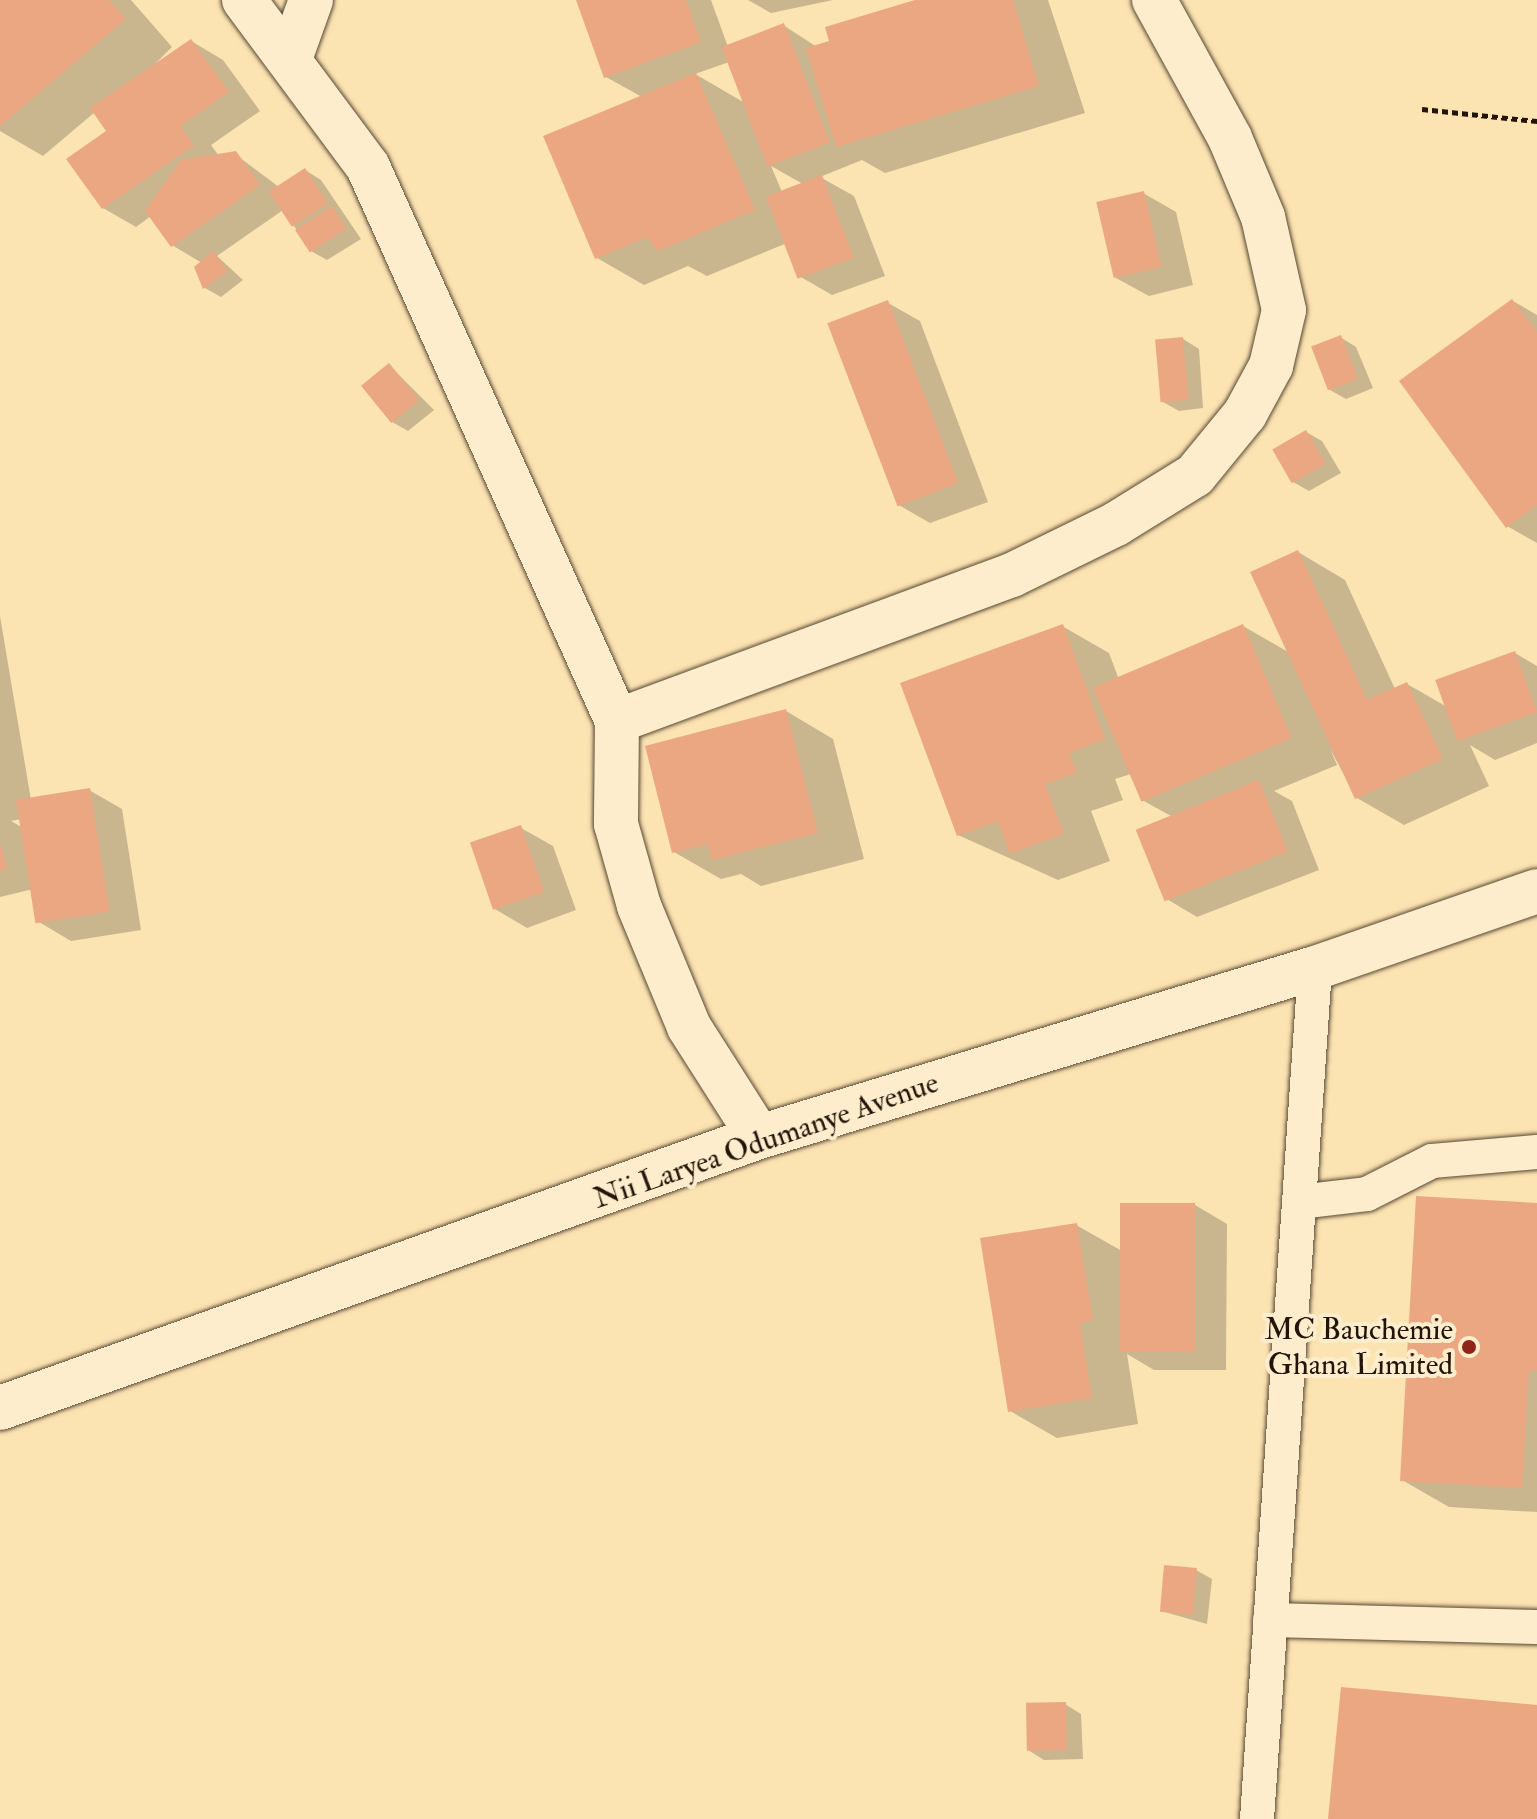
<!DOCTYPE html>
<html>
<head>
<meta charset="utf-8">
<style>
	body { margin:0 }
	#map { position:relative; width:1537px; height:1819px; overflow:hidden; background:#fce3b2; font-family:"IM FELL Double Pica",serif }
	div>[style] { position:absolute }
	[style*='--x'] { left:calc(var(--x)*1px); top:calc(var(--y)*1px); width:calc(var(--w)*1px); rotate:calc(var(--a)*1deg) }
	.shadow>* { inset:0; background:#0003 }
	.building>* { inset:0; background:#eba782; transform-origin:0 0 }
	.path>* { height:5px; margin-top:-2.5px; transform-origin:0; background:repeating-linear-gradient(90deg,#221408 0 6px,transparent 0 10px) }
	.roads { filter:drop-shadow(0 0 2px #584832) drop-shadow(0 0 2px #584832) }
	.lane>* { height:34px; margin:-17px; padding:0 17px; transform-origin:17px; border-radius:17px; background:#fdedcd }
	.street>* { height:44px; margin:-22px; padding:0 22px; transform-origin:22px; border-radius:22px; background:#fdedcd }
	.dots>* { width:22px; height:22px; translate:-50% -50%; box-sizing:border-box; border:4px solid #fdedcd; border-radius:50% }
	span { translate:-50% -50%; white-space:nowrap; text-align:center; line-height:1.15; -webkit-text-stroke:8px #fdedcd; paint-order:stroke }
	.street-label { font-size:30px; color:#221408 }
	.poi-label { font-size:30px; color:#221408 }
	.right { translate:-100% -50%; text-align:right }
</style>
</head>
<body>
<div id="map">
	<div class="shadow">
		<div style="clip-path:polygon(0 0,131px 0,172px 47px,150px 69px,191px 41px,223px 60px,260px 111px,211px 145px,219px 156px,235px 154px,279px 187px,305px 170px,321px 180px,361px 239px,327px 260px,311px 251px,283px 210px,217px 256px,243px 280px,221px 297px,205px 288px,196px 267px,202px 263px,172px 245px,151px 216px,136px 227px,103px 208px,109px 131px,95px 112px,43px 156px,0 131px)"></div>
		<div style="clip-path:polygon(evenodd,578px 0,711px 0,728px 47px,783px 25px,817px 47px,922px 0,1048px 0,1085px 113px,885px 173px,862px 160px,820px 177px,854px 196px,885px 276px,832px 295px,799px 276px,787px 243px,707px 276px,688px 266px,644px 285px,597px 258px,642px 97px,606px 77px,578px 0,729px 62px,745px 103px,695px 74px,729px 62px,578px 0,771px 166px,803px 184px,782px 192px,771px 166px)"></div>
		<div style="clip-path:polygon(748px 0,833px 0,771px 13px)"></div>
		<div style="clip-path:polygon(1143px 193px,1176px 212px,1193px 285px,1149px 296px,1116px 278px)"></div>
		<div style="clip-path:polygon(1513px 301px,1537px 315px,1537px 543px,1507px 526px)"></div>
		<div style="clip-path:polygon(888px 303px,920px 321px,988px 502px,930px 523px,897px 504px)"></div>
		<div style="clip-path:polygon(1340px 337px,1356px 347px,1373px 388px,1346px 399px,1330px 390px)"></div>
		<div style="clip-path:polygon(1183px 339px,1199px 349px,1203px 408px,1179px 411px,1163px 402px)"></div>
		<div style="clip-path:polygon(389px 365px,434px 410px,408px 431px,392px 422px)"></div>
		<div style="clip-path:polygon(1306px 432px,1322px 441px,1341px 473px,1309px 491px,1293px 482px)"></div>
		<div style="clip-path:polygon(1298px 552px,1345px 580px,1395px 689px,1407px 684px,1449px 708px,1515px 653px,1537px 666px,1537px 743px,1495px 760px,1470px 745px,1489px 786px,1404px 825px,1357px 798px,1330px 749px,1337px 765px,1274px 791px,1292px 801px,1319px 870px,1197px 917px,1165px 898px,1171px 816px,1142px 800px,1131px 774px,1115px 779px,1123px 800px,1091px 811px,1110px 861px,1058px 880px,958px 835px,1062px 626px,1109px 653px,1118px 677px,1243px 626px,1290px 653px)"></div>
		<div style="clip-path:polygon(evenodd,0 616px,31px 800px,89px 790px,122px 809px,141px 930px,71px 941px,39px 922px,33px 889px,0 897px,0 616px,21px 819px,23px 828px,11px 821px,21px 819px)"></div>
		<div style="clip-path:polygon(786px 711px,833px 739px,864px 859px,761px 886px,741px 874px,721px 879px,674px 852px)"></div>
		<div style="clip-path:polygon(521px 828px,553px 846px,576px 910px,527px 928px,495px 909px)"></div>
		<div style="clip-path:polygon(1195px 1205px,1227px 1224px,1226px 1370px,1154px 1370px,1127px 1354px,1138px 1424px,1057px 1438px,1010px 1411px,1076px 1225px,1122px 1251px)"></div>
		<div style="clip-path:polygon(1537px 1205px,1537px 1512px,1449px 1507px,1402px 1480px)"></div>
		<div style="clip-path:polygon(1196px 1570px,1212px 1579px,1207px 1624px,1161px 1611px)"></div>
		<div style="clip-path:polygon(1065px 1704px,1081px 1714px,1083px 1759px,1044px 1760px,1028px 1750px)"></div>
	</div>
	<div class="building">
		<div style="clip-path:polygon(0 0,109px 0,126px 19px,0 126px)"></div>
		<div style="clip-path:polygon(576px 0,686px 0,701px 42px,604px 78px)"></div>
		<div style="clip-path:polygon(915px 0,1013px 0,1039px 86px,836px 147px,806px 48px,829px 41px,825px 27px)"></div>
		<div style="left:784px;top:23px;width:128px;height:67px;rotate:69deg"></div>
		<div style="clip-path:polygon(191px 39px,229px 92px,180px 126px,194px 145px,102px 209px,66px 159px,106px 131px,90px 108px)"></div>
		<div style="clip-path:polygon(696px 73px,755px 210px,658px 251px,647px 237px,595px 259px,543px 136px)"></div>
		<div style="clip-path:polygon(236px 151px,260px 185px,171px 247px,145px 211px,181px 160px)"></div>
		<div style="left:305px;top:168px;width:42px;height:43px;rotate:57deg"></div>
		<div style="left:822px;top:175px;width:88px;height:60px;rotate:69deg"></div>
		<div style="left:1144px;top:191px;width:78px;height:49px;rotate:77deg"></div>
		<div style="left:332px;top:206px;width:27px;height:44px;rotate:57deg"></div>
		<div style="clip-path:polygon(213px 251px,228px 271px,203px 289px,194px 267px)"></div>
		<div style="clip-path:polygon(1512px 299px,1537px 332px,1537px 505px,1506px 528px,1399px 381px)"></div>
		<div style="left:888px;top:300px;width:196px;height:65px;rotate:69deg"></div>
		<div style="left:1341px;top:335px;width:47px;height:32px;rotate:69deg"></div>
		<div style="left:1183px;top:337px;width:63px;height:28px;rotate:85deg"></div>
		<div style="left:389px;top:363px;width:48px;height:36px;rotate:51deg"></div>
		<div style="left:1306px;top:430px;width:39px;height:39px;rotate:60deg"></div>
		<div style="clip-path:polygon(1298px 550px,1367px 700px,1407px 682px,1443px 759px,1355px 799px,1250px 572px)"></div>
		<div style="clip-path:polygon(1063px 624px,1105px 739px,1069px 753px,1077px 773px,1045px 784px,1064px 834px,1010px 854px,998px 821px,957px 836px,900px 683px)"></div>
		<div style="left:1243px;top:624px;width:124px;height:163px;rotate:67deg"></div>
		<div style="left:1515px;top:651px;width:65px;height:85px;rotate:70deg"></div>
		<div style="clip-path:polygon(786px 709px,818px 833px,712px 860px,708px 844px,672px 853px,645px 746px)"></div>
		<div style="left:1259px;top:780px;width:77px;height:133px;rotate:68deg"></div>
		<div style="left:90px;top:788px;width:125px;height:75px;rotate:81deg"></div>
		<div style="left:521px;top:825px;width:71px;height:54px;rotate:71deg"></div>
		<div style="clip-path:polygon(1px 845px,7px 869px,0 871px,0 846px)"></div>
		<div style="clip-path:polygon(1416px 1196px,1537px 1203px,1537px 1371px,1529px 1370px,1522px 1488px,1400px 1481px)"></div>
		<div style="left:1120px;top:1203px;width:75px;height:149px"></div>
		<div style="clip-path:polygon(1077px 1223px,1093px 1320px,1080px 1323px,1092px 1398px,1008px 1412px,980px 1238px)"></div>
		<div style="left:1164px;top:1565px;width:33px;height:47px;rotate:5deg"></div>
		<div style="clip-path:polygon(1341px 1687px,1537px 1705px,1537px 1819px,1328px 1819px)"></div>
		<div style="left:1066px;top:1702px;width:48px;height:40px;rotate:89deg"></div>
	</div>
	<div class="path">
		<div style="--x:1422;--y:109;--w:116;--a:6"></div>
	</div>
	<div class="roads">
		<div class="lane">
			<div style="--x:1299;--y:1202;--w:68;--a:-6.7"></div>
			<div style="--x:1367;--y:1194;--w:73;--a:-26.9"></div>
			<div style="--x:1432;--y:1161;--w:105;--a:-4.9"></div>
			<div style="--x:1270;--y:1620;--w:267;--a:1.5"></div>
			<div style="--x:1257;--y:1819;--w:853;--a:-86.1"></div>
		</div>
		<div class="street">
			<div style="--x:244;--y:0;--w:208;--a:53.4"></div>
			<div style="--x:368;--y:167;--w:607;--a:65.8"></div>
			<div style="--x:617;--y:721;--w:421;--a:-20.3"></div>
			<div style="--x:1012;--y:575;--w:116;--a:-26.1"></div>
			<div style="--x:1116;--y:524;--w:93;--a:-31.8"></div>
			<div style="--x:1195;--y:475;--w:79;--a:-50.7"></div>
			<div style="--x:1245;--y:414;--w:55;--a:-61.6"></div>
			<div style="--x:1271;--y:366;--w:57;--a:-76.9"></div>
			<div style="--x:1284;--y:310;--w:95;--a:-102.7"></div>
			<div style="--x:1263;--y:217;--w:86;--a:-112.7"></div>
			<div style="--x:1230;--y:138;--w:158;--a:-118.8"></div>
			<div style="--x:291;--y:56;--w:59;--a:-70.3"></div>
			<div style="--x:617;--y:721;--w:103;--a:90.6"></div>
			<div style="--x:616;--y:824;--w:85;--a:74.3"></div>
			<div style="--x:639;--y:906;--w:131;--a:67.5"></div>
			<div style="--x:689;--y:1027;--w:130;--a:57.5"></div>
			<div style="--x:0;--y:1408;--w:806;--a:-19.65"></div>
			<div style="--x:759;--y:1137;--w:581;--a:-16.91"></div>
			<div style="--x:1315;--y:968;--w:235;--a:-19.1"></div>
		</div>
	</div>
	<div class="dots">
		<div style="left:1469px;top:1347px;background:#8f2418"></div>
	</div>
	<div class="street-label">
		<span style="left:766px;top:1141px;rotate:-19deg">Nii Laryea Odumanye Avenue</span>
	</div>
	<div class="poi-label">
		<span class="right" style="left:1453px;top:1347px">MC Bauchemie<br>Ghana Limited</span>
	</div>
</div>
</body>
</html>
